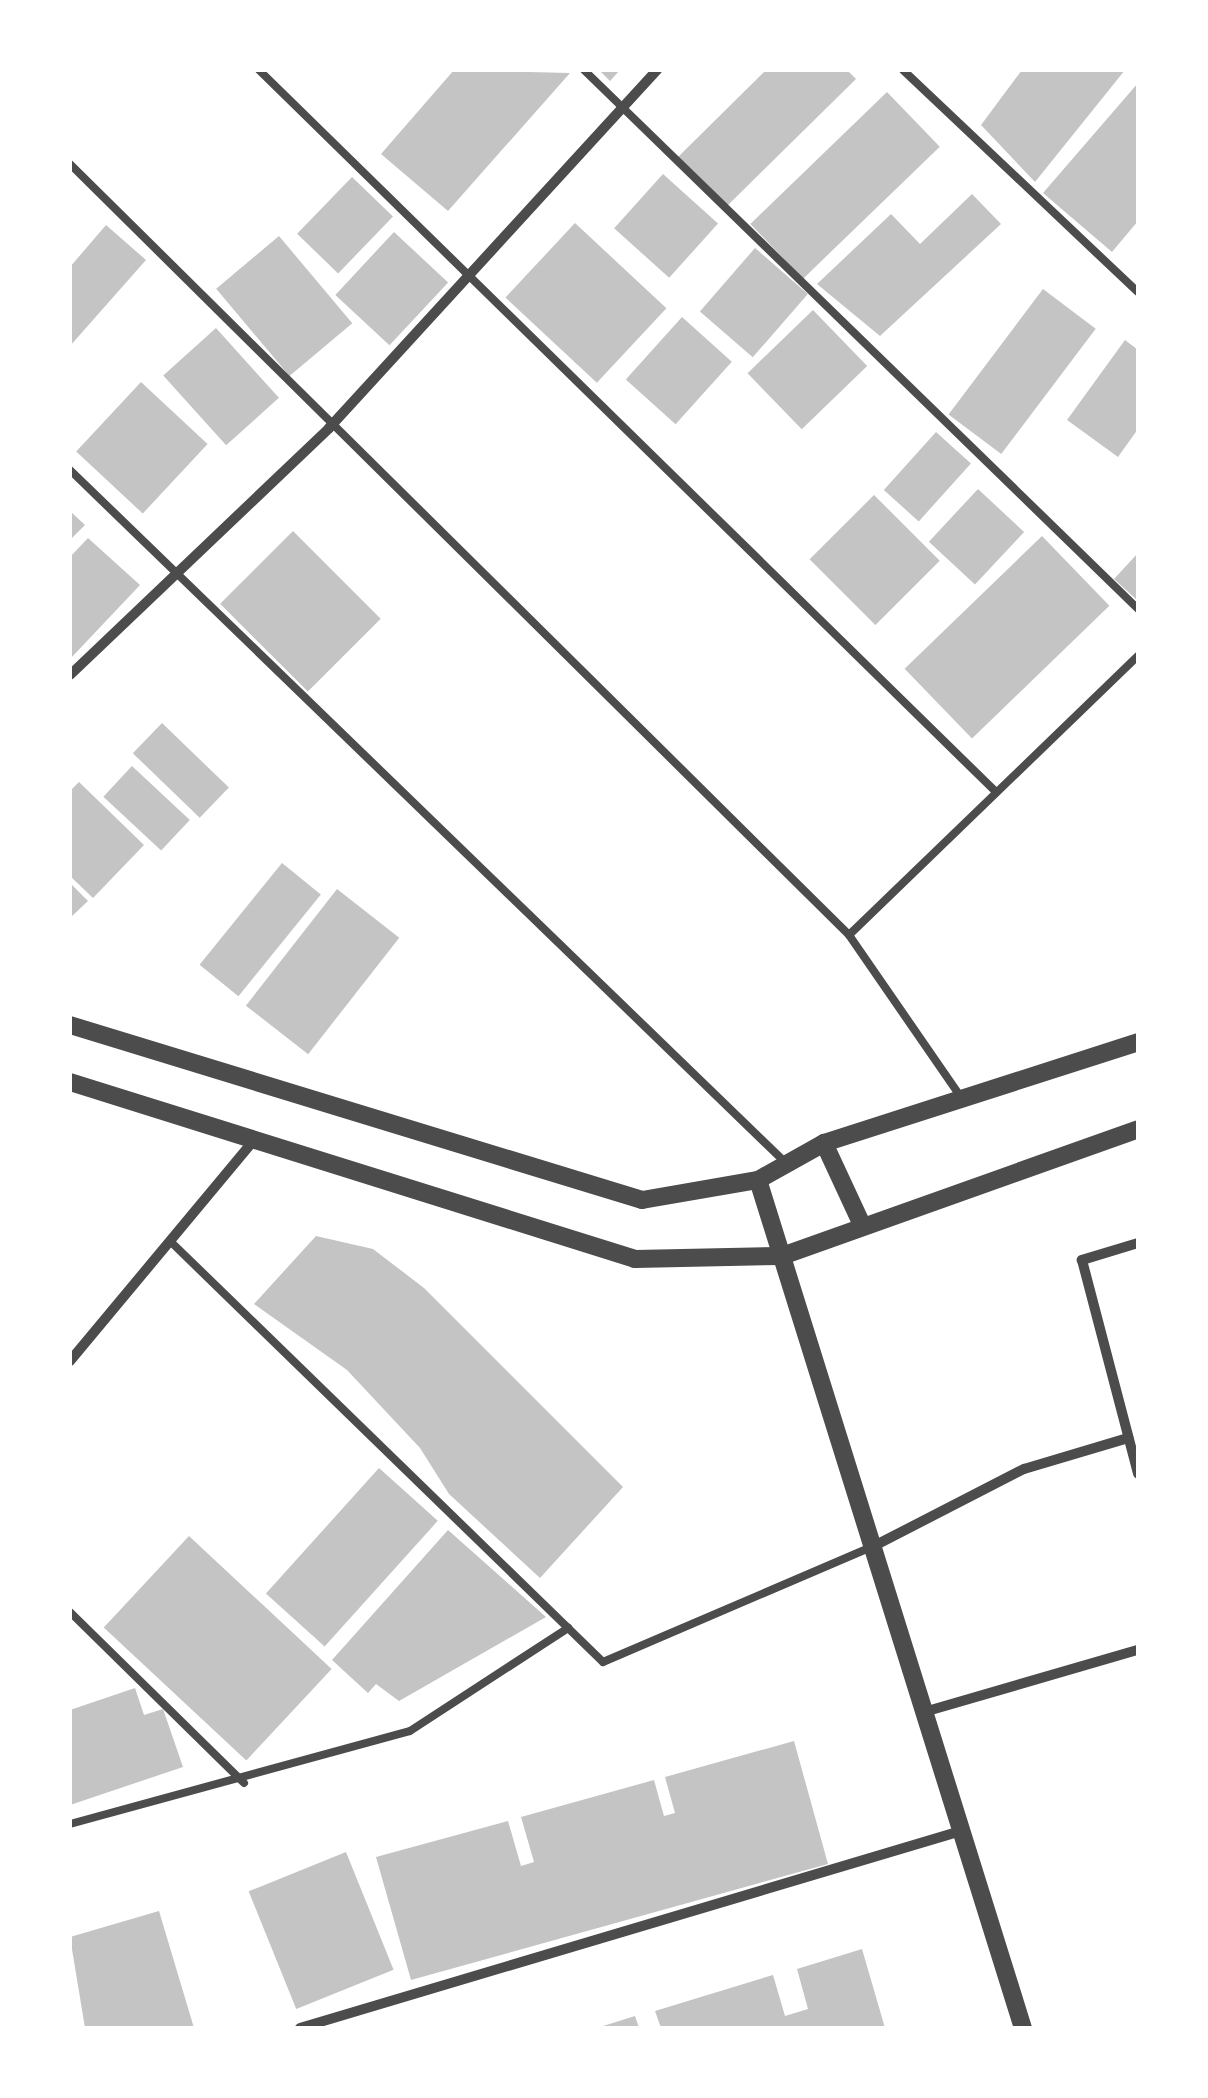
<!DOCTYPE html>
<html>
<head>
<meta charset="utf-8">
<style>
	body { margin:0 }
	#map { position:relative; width:1208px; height:2098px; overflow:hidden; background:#fff; font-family:"Alegreya Sans",sans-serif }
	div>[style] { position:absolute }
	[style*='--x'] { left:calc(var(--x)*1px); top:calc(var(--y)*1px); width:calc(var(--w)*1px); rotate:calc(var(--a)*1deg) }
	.building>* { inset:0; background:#c4c4c4; transform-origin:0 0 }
	.service>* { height:8px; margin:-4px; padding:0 4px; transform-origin:4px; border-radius:4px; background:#4c4c4c }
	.minor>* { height:10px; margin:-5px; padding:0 5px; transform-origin:5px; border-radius:5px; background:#4c4c4c }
	.tertiary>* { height:18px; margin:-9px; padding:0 9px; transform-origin:9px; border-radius:9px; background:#4c4c4c }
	span { translate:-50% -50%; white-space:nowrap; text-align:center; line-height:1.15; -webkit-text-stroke:9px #fff; paint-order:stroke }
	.frame { position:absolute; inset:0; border:72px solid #fff; pointer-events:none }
</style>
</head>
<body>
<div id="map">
	<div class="building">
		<div style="clip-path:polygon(454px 70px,570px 73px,448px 211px,381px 154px)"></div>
		<div style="clip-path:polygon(599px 70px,620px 70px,610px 81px)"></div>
		<div style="clip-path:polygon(766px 70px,847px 70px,856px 79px,726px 207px,677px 158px)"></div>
		<div style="clip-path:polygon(1022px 70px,1125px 70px,1035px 182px,981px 125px)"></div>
		<div style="clip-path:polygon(1138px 83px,1138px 221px,1112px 252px,1043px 193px)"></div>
		<div style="left:887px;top:92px;width:76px;height:190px;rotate:46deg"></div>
		<div style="left:663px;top:174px;width:74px;height:73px;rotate:42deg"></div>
		<div style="left:352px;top:177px;width:57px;height:79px;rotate:44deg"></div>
		<div style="clip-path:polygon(972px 194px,1001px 224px,880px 336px,817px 284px,891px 214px,920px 244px)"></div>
		<div style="left:575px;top:223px;width:125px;height:102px;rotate:43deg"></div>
		<div style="clip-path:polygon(106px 225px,146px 260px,70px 346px,70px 267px)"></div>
		<div style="left:394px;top:232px;width:74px;height:86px;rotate:43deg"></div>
		<div style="left:279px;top:236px;width:114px;height:82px;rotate:50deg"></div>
		<div style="left:755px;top:248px;width:70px;height:84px;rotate:41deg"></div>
		<div style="left:1043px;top:289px;width:66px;height:157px;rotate:37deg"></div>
		<div style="left:813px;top:310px;width:78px;height:91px;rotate:46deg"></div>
		<div style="left:682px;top:317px;width:67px;height:84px;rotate:42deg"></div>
		<div style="left:216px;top:328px;width:94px;height:71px;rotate:48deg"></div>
		<div style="clip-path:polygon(1125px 340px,1138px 350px,1138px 429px,1118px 457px,1067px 420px)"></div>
		<div style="left:141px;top:382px;width:91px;height:95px;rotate:43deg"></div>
		<div style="left:936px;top:432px;width:47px;height:78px;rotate:42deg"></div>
		<div style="left:978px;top:489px;width:63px;height:72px;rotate:43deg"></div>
		<div style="left:874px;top:495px;width:93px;height:91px;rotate:45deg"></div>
		<div style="clip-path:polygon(70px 511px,85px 525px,70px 540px)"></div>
		<div style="left:293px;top:531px;width:124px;height:103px;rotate:45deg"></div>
		<div style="left:1042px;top:536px;width:97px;height:191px;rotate:46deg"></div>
		<div style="clip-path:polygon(88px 538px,140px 585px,70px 659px,70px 557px)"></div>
		<div style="clip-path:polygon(1138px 553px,1138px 601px,1114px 579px)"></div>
		<div style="left:162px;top:723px;width:93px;height:42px;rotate:44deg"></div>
		<div style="left:132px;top:766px;width:79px;height:42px;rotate:43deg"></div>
		<div style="clip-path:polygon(79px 782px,144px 845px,93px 898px,70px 876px,70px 791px)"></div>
		<div style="left:282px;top:863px;width:50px;height:131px;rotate:39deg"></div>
		<div style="clip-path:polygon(70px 883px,88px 901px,70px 918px)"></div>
		<div style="left:337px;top:889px;width:79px;height:148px;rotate:38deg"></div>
		<div style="clip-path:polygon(316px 1236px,373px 1249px,424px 1288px,623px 1487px,540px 1578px,449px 1494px,420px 1448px,347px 1370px,254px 1304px)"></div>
		<div style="left:379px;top:1468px;width:79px;height:169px;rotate:42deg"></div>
		<div style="clip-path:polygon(448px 1530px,546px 1617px,399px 1701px,376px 1684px,368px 1693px,332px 1660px)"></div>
		<div style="left:189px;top:1536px;width:195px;height:125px;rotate:43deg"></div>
		<div style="clip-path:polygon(135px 1688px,144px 1715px,163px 1709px,183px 1767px,70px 1805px,70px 1710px)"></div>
		<div style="clip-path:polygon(794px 1741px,828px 1864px,411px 1980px,376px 1857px,508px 1821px,521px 1866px,534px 1862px,521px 1817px,654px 1780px,664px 1816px,675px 1813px,665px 1777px)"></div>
		<div style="left:346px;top:1852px;width:127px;height:105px;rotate:68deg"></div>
		<div style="clip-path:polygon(159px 1911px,194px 2028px,85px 2028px,70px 1937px)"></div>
		<div style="clip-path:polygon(862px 1949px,885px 2028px,661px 2028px,655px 2011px,773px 1975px,785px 2016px,808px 2009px,797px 1969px)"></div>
		<div style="clip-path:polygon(635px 2016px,639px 2028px,600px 2028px,600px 2027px)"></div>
	</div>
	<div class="service">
		<div style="--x:259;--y:70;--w:1032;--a:44.41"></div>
		<div style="--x:584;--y:70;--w:773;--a:44.21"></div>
		<div style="--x:903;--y:70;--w:323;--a:43.4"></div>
		<div style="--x:70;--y:164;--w:1096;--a:44.7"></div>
		<div style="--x:849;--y:935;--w:199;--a:55.4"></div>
		<div style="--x:70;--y:470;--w:998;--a:44.07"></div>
		<div style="--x:849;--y:935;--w:402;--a:-44"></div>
		<div style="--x:170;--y:1241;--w:604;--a:44.19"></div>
		<div style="--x:603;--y:1662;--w:292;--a:-23.2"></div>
		<div style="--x:70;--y:1612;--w:244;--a:44.5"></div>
		<div style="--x:70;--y:1824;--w:352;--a:-15.3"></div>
		<div style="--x:410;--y:1731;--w:189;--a:-33.1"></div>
	</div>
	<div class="minor">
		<div style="--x:70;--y:675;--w:358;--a:-43.6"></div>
		<div style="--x:329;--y:428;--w:486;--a:-47.5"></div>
		<div style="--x:1138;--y:1243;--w:59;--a:163.1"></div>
		<div style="--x:1082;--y:1260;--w:221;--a:75.3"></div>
		<div style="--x:70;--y:1361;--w:289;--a:-50.2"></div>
		<div style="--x:872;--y:1547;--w:171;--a:-27.2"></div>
		<div style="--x:1024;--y:1469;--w:109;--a:-16.6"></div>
		<div style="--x:924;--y:1712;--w:223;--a:-16.2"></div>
		<div style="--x:300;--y:2028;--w:690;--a:-16.6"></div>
	</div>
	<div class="tertiary">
		<div style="--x:70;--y:1025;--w:598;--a:17.01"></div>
		<div style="--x:642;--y:1200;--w:118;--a:-9.8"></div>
		<div style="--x:758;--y:1180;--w:76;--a:-29.3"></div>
		<div style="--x:824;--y:1143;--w:330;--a:-17.8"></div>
		<div style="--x:70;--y:1082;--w:592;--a:17.39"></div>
		<div style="--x:635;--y:1259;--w:147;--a:-1.2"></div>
		<div style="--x:782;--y:1256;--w:378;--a:-19.6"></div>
		<div style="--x:824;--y:1143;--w:90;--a:65.1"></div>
		<div style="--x:758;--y:1180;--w:888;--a:72.65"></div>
	</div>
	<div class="frame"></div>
</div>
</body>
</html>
